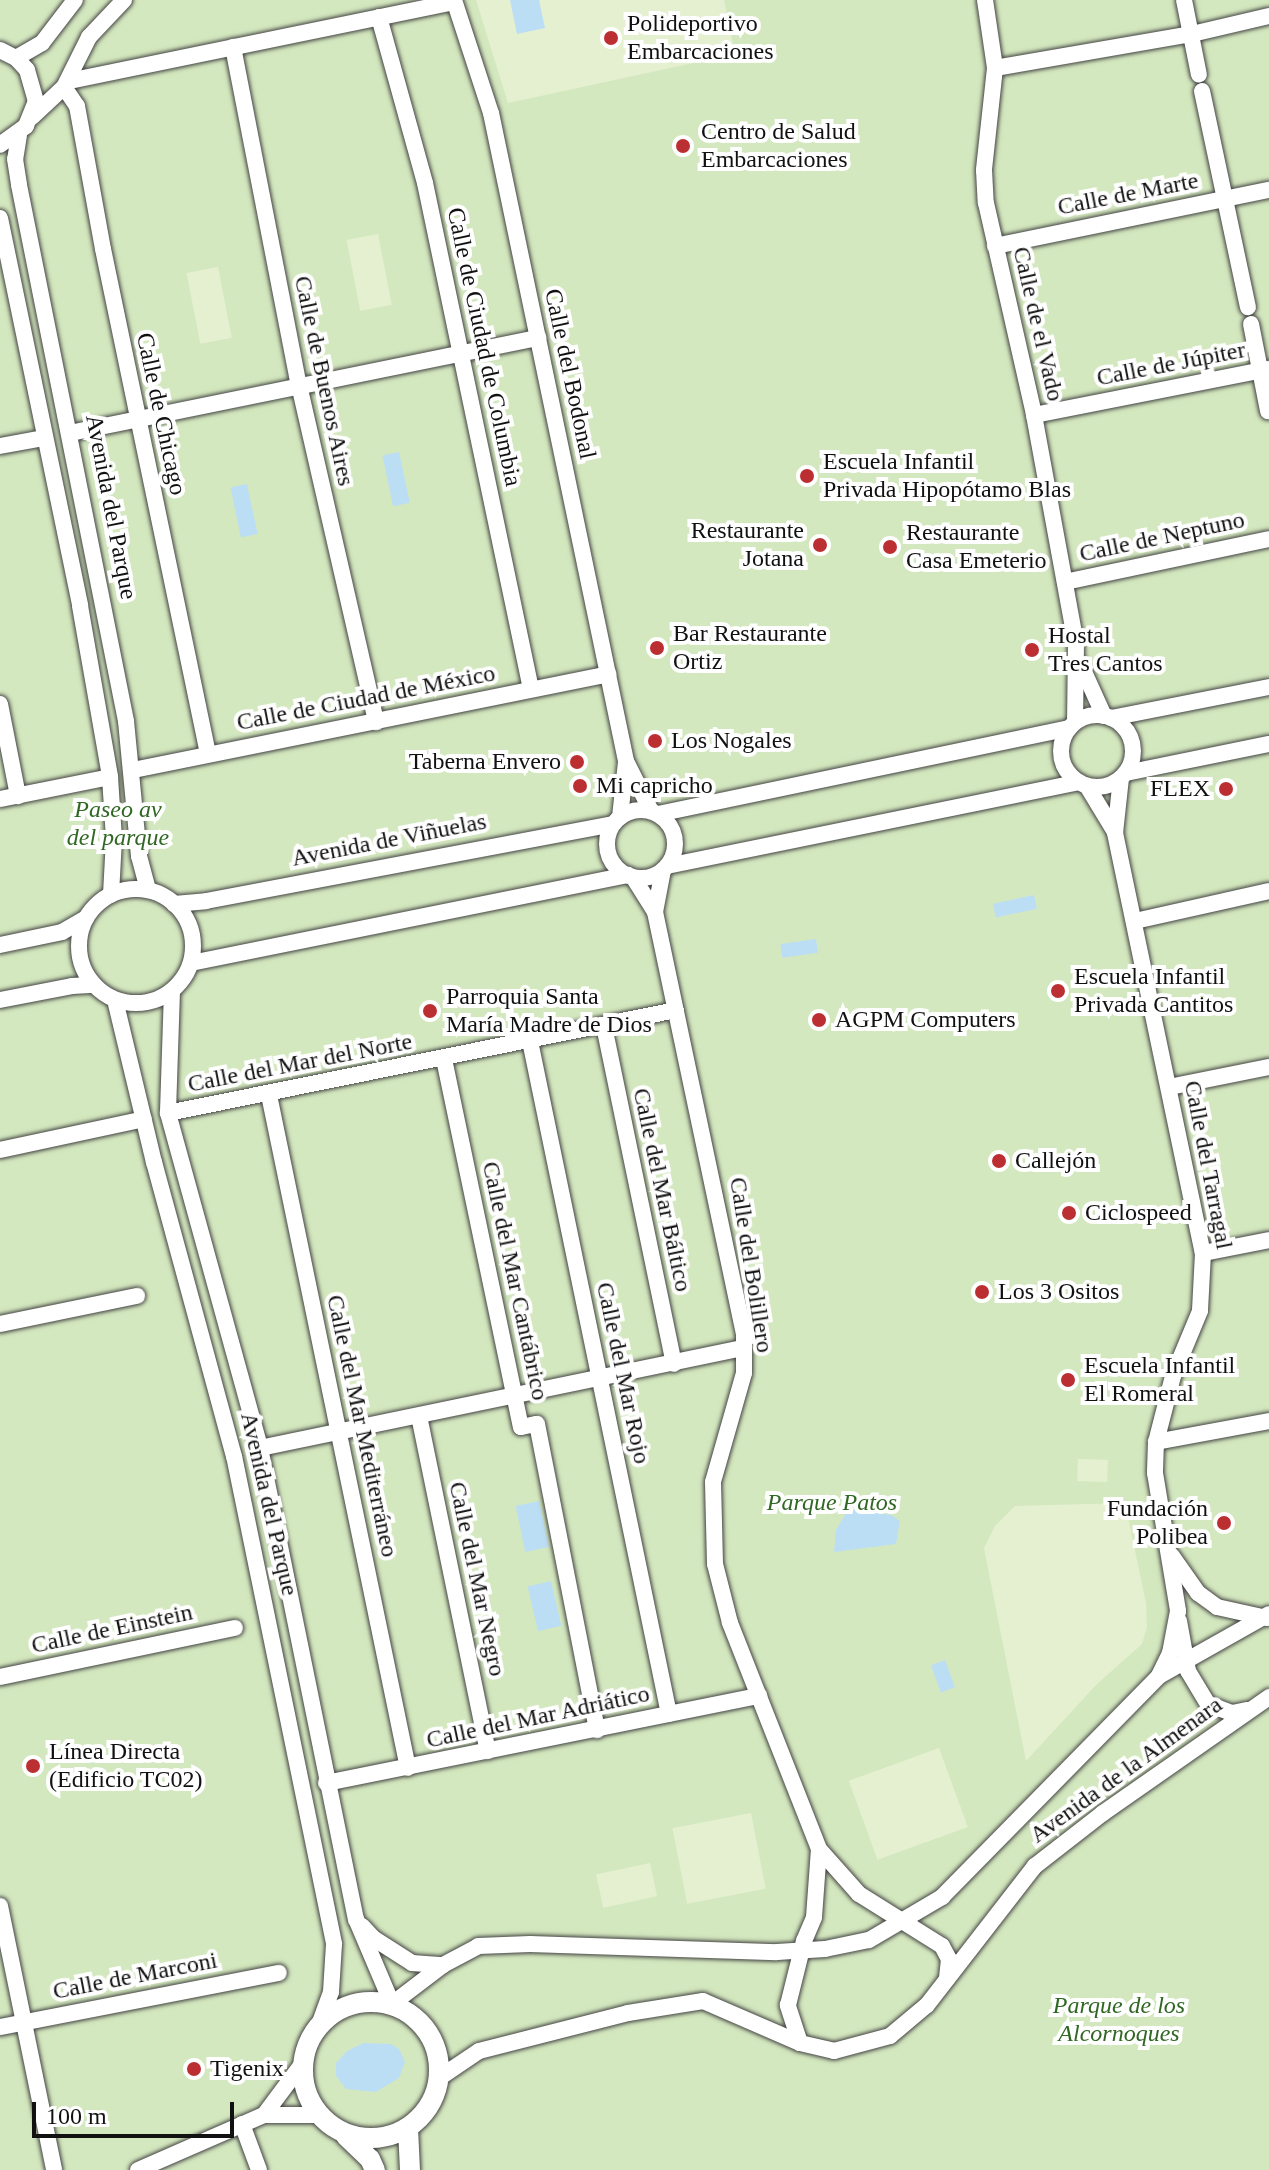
<!DOCTYPE html>
<html>
<head>
<meta charset="utf-8">
<style>
	body { margin:0 }
	#map { position:relative; width:1269px; height:2170px; overflow:hidden; background:#fefdf5; font-family:"Times New Roman",serif }
	div>[style] { position:absolute }
	[style*='--x'] { left:calc(var(--x)*1px); top:calc(var(--y)*1px); width:calc(var(--w)*1px); rotate:calc(var(--a)*1deg) }
	.green>* { inset:0; background:#d4e8bf; transform-origin:0 0 }
	.pitch>* { inset:0; background:#e5f0d1; transform-origin:0 0 }
	.water>* { inset:0; background:#bcdef4; transform-origin:0 0 }
	.roads { filter:drop-shadow(0 0 2px #444) drop-shadow(0 0 2px #444) }
	.minor>* { height:16px; margin:-8px; padding:0 8px; transform-origin:8px; border-radius:8px; background:#fff }
	.minor>.ring { margin:-8px; padding:0; box-sizing:content-box; background:none; border:16px solid #fff; border-radius:50% }
	.tertiary>* { height:20px; margin:-10px; padding:0 10px; transform-origin:10px; border-radius:10px; background:#fff }
	.tertiary>.ring { margin:-10px; padding:0; box-sizing:content-box; background:none; border:20px solid #fff; border-radius:50% }
	.dots>* { width:22px; height:22px; translate:-50% -50%; box-sizing:border-box; border:4px solid #fff; border-radius:50% }
	span { translate:-50% -50%; white-space:nowrap; text-align:center; line-height:1.15; -webkit-text-stroke:8px #fff; paint-order:stroke }
	.poi-label { font-size:24px; color:#111 }
	.left { translate:0 -50%; text-align:left }
	.right { translate:-100% -50%; text-align:right }
	.street-label { font-size:24px; color:#111 }
	.park-label { font-size:24px; color:#306723; font-style:italic }
	.scale { position:absolute; left:32px; top:2102px; width:202px; height:36px; box-sizing:border-box; border:4px solid #111; border-top:0; padding-left:10px; font-size:24px; line-height:28px; white-space:nowrap; color:#111; -webkit-text-stroke:6px #fff; paint-order:stroke }
</style>
</head>
<body>
<div id="map">
	<div class="green">
		<div style="left:0;top:0;width:1269px;height:2170px"></div>
	</div>
	<div class="pitch">
		<div style="clip-path:polygon(476px 0,724px 0,735px 54px,508px 103px)"></div>
		<div style="left:378px;top:234px;width:72px;height:32px;rotate:79deg"></div>
		<div style="left:218px;top:267px;width:72px;height:32px;rotate:79deg"></div>
		<div style="left:1078px;top:1459px;width:30px;height:22px;rotate:2deg"></div>
		<div style="clip-path:polygon(1125px 1503px,1146px 1603px,1147px 1627px,1142px 1644px,1097px 1684px,1026px 1761px,984px 1548px,995px 1526px,1015px 1506px)"></div>
		<div style="left:939px;top:1748px;width:84px;height:96px;rotate:70deg"></div>
		<div style="left:751px;top:1813px;width:77px;height:80px;rotate:79deg"></div>
		<div style="left:650px;top:1863px;width:34px;height:55px;rotate:78deg"></div>
	</div>
	<div class="water">
		<div style="clip-path:polygon(510px 0,539px 0,545px 28px,517px 34px)"></div>
		<div style="left:399px;top:452px;width:52px;height:17px;rotate:78deg"></div>
		<div style="left:247px;top:484px;width:51px;height:17px;rotate:78deg"></div>
		<div style="left:1034px;top:895px;width:14px;height:42px;rotate:78deg"></div>
		<div style="left:816px;top:939px;width:14px;height:36px;rotate:82deg"></div>
		<div style="left:539px;top:1501px;width:47px;height:24px;rotate:78deg"></div>
		<div style="clip-path:polygon(849px 1508px,891px 1515px,900px 1521px,896px 1544px,834px 1552px,836px 1530px)"></div>
		<div style="left:551px;top:1581px;width:46px;height:24px;rotate:77deg"></div>
		<div style="left:945px;top:1660px;width:29px;height:15px;rotate:70deg"></div>
		<div style="clip-path:polygon(363px 2043px,391px 2044px,399px 2049px,405px 2062px,399px 2078px,376px 2092px,346px 2089px,336px 2076px,336px 2063px,347px 2051px)"></div>
	</div>
	<div class="roads">
		<div class="minor">
			<div style="--x:454;--y:0;--w:119;--a:71.9"></div>
			<div style="--x:491;--y:113;--w:662;--a:78.23"></div>
			<div style="--x:626;--y:761;--w:56;--a:63.4"></div>
			<div style="--x:985;--y:0;--w:69;--a:81.6"></div>
			<div style="--x:995;--y:68;--w:103;--a:96.2"></div>
			<div style="--x:984;--y:170;--w:33;--a:87"></div>
			<div style="--x:986;--y:203;--w:217;--a:77.2"></div>
			<div style="--x:1034;--y:415;--w:232;--a:79.6"></div>
			<div style="--x:1076;--y:643;--w:79;--a:90.7"></div>
			<div style="--x:1184;--y:0;--w:76;--a:78.7"></div>
			<div style="--x:379;--y:17;--w:172;--a:74.5"></div>
			<div style="--x:425;--y:183;--w:517;--a:78.17"></div>
			<div style="--x:233;--y:47;--w:344;--a:79"></div>
			<div style="--x:299;--y:385;--w:346;--a:77.1"></div>
			<div style="--x:0;--y:50;--w:18;--a:27"></div>
			<div style="--x:16;--y:58;--w:16;--a:47"></div>
			<div style="--x:27;--y:70;--w:32;--a:74"></div>
			<div style="--x:36;--y:101;--w:27;--a:112"></div>
			<div style="--x:26;--y:126;--w:32;--a:144"></div>
			<div style="--x:16;--y:58;--w:30;--a:-30"></div>
			<div style="--x:42;--y:43;--w:54;--a:-52.5"></div>
			<div style="--x:995;--y:68;--w:200;--a:-9.8"></div>
			<div style="--x:1192;--y:34;--w:79;--a:-13.2"></div>
			<div style="--x:69;--y:81;--w:393;--a:-11.6"></div>
			<div style="--x:64;--y:87;--w:23;--a:56"></div>
			<div style="--x:77;--y:106;--w:145;--a:79.7"></div>
			<div style="--x:103;--y:249;--w:516;--a:78.25"></div>
			<div style="--x:1202;--y:91;--w:221;--a:78"></div>
			<div style="--x:32;--y:117;--w:44;--a:-43.2"></div>
			<div style="--x:64;--y:87;--w:56;--a:-63.4"></div>
			<div style="--x:89;--y:37;--w:51;--a:-46.6"></div>
			<div style="--x:19;--y:135;--w:24;--a:99"></div>
			<div style="--x:15;--y:159;--w:26;--a:81"></div>
			<div style="--x:19;--y:185;--w:547;--a:78.71"></div>
			<div style="--x:126;--y:721;--w:136;--a:84.5"></div>
			<div style="--x:139;--y:856;--w:35;--a:75"></div>
			<div style="--x:0;--y:218;--w:396;--a:78.3"></div>
			<div style="--x:80;--y:606;--w:174;--a:80"></div>
			<div style="--x:110;--y:777;--w:62;--a:86.3"></div>
			<div style="--x:114;--y:839;--w:56;--a:93.1"></div>
			<div style="--x:995;--y:246;--w:280;--a:-11.6"></div>
			<div style="--x:1251;--y:324;--w:89;--a:78.9"></div>
			<div style="--x:1034;--y:415;--w:239;--a:-11.1"></div>
			<div style="--x:70;--y:433;--w:478;--a:-11.5"></div>
			<div style="--x:0;--y:446;--w:45;--a:-10.3"></div>
			<div style="--x:1065;--y:582;--w:208;--a:-11.9"></div>
			<div style="--x:1081;--y:665;--w:56;--a:65.7"></div>
			<div style="--x:0;--y:704;--w:94;--a:78.9"></div>
			<div class="ring" style="left:1061px;top:715px;width:56px;height:56px"></div>
			<div style="--x:1111;--y:718;--w:161;--a:-11.1"></div>
			<div style="--x:133;--y:770;--w:485;--a:-11.4"></div>
			<div style="--x:1126;--y:773;--w:146;--a:-11.5"></div>
			<div style="--x:1121;--y:778;--w:55;--a:96.2"></div>
			<div style="--x:1115;--y:833;--w:429;--a:78.2"></div>
			<div style="--x:1203;--y:1253;--w:58;--a:93"></div>
			<div style="--x:1200;--y:1311;--w:70;--a:112.6"></div>
			<div style="--x:1173;--y:1376;--w:68;--a:104.4"></div>
			<div style="--x:1156;--y:1442;--w:31;--a:92"></div>
			<div style="--x:1155;--y:1473;--w:140;--a:80.5"></div>
			<div style="--x:1178;--y:1611;--w:43;--a:100.8"></div>
			<div style="--x:1170;--y:1653;--w:25;--a:116"></div>
			<div style="--x:1087;--y:786;--w:54;--a:58.7"></div>
			<div style="--x:0;--y:799;--w:112;--a:-11.3"></div>
			<div class="ring" style="left:607px;top:810px;width:52px;height:52px"></div>
			<div style="--x:658;--y:814;--w:420;--a:-11.8"></div>
			<div style="--x:620;--y:817;--w:55;--a:-83.8"></div>
			<div style="--x:667;--y:866;--w:420;--a:-11.5"></div>
			<div style="--x:633;--y:877;--w:41;--a:57.8"></div>
			<div style="--x:655;--y:912;--w:433;--a:78.1"></div>
			<div style="--x:744;--y:1336;--w:37;--a:90"></div>
			<div style="--x:744;--y:1373;--w:113;--a:105.9"></div>
			<div style="--x:713;--y:1482;--w:82;--a:88.6"></div>
			<div style="--x:715;--y:1564;--w:61;--a:75.7"></div>
			<div style="--x:730;--y:1623;--w:243;--a:68.5"></div>
			<div style="--x:819;--y:1849;--w:60;--a:48.4"></div>
			<div style="--x:859;--y:1894;--w:98;--a:32.1"></div>
			<div style="--x:942;--y:1946;--w:15;--a:62"></div>
			<div style="--x:949;--y:1959;--w:20;--a:96"></div>
			<div class="ring" style="left:79px;top:889px;width:98px;height:98px"></div>
			<div style="--x:174;--y:904;--w:32;--a:-5"></div>
			<div style="--x:206;--y:901;--w:414;--a:-10.7"></div>
			<div style="--x:655;--y:912;--w:43;--a:-79.2"></div>
			<div style="--x:1135;--y:921;--w:137;--a:-12.6"></div>
			<div style="--x:0;--y:945;--w:63;--a:-11.8"></div>
			<div style="--x:62;--y:932;--w:28;--a:-30"></div>
			<div style="--x:191;--y:963;--w:446;--a:-11.4"></div>
			<div style="--x:172;--y:991;--w:122;--a:91.9"></div>
			<div style="--x:168;--y:1113;--w:347;--a:74.6"></div>
			<div style="--x:260;--y:1448;--w:481;--a:78.5"></div>
			<div style="--x:356;--y:1919;--w:92;--a:67"></div>
			<div style="--x:392;--y:2004;--w:64;--a:-37.4"></div>
			<div style="--x:443;--y:1965;--w:40;--a:-28"></div>
			<div style="--x:478;--y:1946;--w:52;--a:-2.2"></div>
			<div style="--x:530;--y:1944;--w:247;--a:1.9"></div>
			<div style="--x:777;--y:1952;--w:48;--a:-3.6"></div>
			<div style="--x:825;--y:1949;--w:45;--a:-11.6"></div>
			<div style="--x:869;--y:1940;--w:85;--a:-30.5"></div>
			<div style="--x:942;--y:1897;--w:310;--a:-45.5"></div>
			<div style="--x:1159;--y:1676;--w:126;--a:-29.4"></div>
			<div style="--x:0;--y:1000;--w:73;--a:-11"></div>
			<div style="--x:72;--y:986;--w:22;--a:-3"></div>
			<div style="--x:115;--y:1000;--w:167;--a:76.5"></div>
			<div style="--x:154;--y:1162;--w:305;--a:74.8"></div>
			<div style="--x:234;--y:1456;--w:498;--a:78.4"></div>
			<div style="--x:334;--y:1944;--w:48;--a:93.6"></div>
			<div style="--x:331;--y:1992;--w:33;--a:110"></div>
			<div style="--x:604;--y:1026;--w:345;--a:78.3"></div>
			<div style="--x:530;--y:1041;--w:687;--a:78.33"></div>
			<div style="--x:444;--y:1059;--w:376;--a:78.2"></div>
			<div style="--x:521;--y:1427;--w:16;--a:-11"></div>
			<div style="--x:537;--y:1424;--w:312;--a:78.9"></div>
			<div style="--x:1169;--y:1087;--w:102;--a:-11.3"></div>
			<div style="--x:269;--y:1095;--w:687;--a:78.33"></div>
			<div style="--x:168;--y:1113;--w:518;--a:-11.46"></div>
			<div style="--x:0;--y:1150;--w:147;--a:-12.1"></div>
			<div style="--x:1203;--y:1253;--w:67;--a:-11.1"></div>
			<div style="--x:0;--y:1324;--w:140;--a:-11.6"></div>
			<div style="--x:419;--y:1416;--w:342;--a:78.4"></div>
			<div style="--x:1156;--y:1442;--w:115;--a:-10.5"></div>
			<div style="--x:260;--y:1448;--w:494;--a:-11.7"></div>
			<div style="--x:1172;--y:1556;--w:45;--a:54.9"></div>
			<div style="--x:1198;--y:1593;--w:24;--a:36"></div>
			<div style="--x:1217;--y:1607;--w:51;--a:12.4"></div>
			<div style="--x:1179;--y:1621;--w:51;--a:79.8"></div>
			<div style="--x:1188;--y:1671;--w:39;--a:59"></div>
			<div style="--x:1208;--y:1704;--w:26;--a:21"></div>
			<div style="--x:1232;--y:1713;--w:16;--a:-11"></div>
			<div style="--x:0;--y:1677;--w:240;--a:-11.8"></div>
			<div style="--x:326;--y:1783;--w:442;--a:-11.4"></div>
			<div style="--x:0;--y:1906;--w:269;--a:78.4"></div>
			<div style="--x:362;--y:1926;--w:16;--a:47"></div>
			<div style="--x:373;--y:1938;--w:46;--a:32.7"></div>
			<div style="--x:412;--y:1963;--w:31;--a:4"></div>
			<div style="--x:0;--y:2027;--w:284;--a:-11"></div>
			<div style="--x:800;--y:2043;--w:40;--a:-108"></div>
			<div style="--x:788;--y:2005;--w:66;--a:-76"></div>
			<div style="--x:804;--y:1941;--w:26;--a:-67"></div>
			<div style="--x:814;--y:1917;--w:68;--a:-85.8"></div>
			<div style="--x:439;--y:2078;--w:48;--a:-34"></div>
			<div style="--x:479;--y:2051;--w:154;--a:-14.3"></div>
			<div style="--x:628;--y:2013;--w:76;--a:-9.1"></div>
			<div style="--x:703;--y:2001;--w:106;--a:23.4"></div>
			<div style="--x:800;--y:2043;--w:35;--a:13"></div>
			<div style="--x:834;--y:2051;--w:58;--a:-15"></div>
			<div style="--x:890;--y:2036;--w:48;--a:-40"></div>
			<div style="--x:927;--y:2005;--w:176;--a:-52.2"></div>
			<div style="--x:1035;--y:1866;--w:86;--a:-37.9"></div>
			<div style="--x:1103;--y:1813;--w:203;--a:-34.9"></div>
			<div style="--x:264;--y:2115;--w:64;--a:-53.3"></div>
			<div style="--x:242;--y:2124;--w:49;--a:69.7"></div>
			<div style="--x:138;--y:2170;--w:137;--a:-23.6"></div>
			<div style="--x:264;--y:2115;--w:55;--a:0"></div>
		</div>
		<div class="tertiary">
			<div class="ring" style="left:303px;top:2002px;width:116px;height:116px"></div>
			<div style="--x:408;--y:2128;--w:42;--a:87.3"></div>
			<div style="--x:346;--y:2136;--w:33;--a:44"></div>
			<div style="--x:370;--y:2159;--w:12;--a:66"></div>
		</div>
	</div>
	<div class="dots">
		<div style="left:611px;top:38px;background:#bb2f33"></div>
		<div style="left:683px;top:146px;background:#bb2f33"></div>
		<div style="left:807px;top:476px;background:#bb2f33"></div>
		<div style="left:820px;top:545px;background:#bb2f33"></div>
		<div style="left:890px;top:547px;background:#bb2f33"></div>
		<div style="left:657px;top:648px;background:#bb2f33"></div>
		<div style="left:1032px;top:650px;background:#bb2f33"></div>
		<div style="left:655px;top:741px;background:#bb2f33"></div>
		<div style="left:577px;top:762px;background:#bb2f33"></div>
		<div style="left:580px;top:786px;background:#bb2f33"></div>
		<div style="left:1226px;top:789px;background:#bb2f33"></div>
		<div style="left:1058px;top:991px;background:#bb2f33"></div>
		<div style="left:430px;top:1011px;background:#bb2f33"></div>
		<div style="left:819px;top:1020px;background:#bb2f33"></div>
		<div style="left:999px;top:1161px;background:#bb2f33"></div>
		<div style="left:1069px;top:1213px;background:#bb2f33"></div>
		<div style="left:982px;top:1292px;background:#bb2f33"></div>
		<div style="left:1068px;top:1380px;background:#bb2f33"></div>
		<div style="left:1224px;top:1523px;background:#bb2f33"></div>
		<div style="left:33px;top:1766px;background:#bb2f33"></div>
		<div style="left:194px;top:2069px;background:#bb2f33"></div>
	</div>
	<div class="poi-label">
		<span class="left" style="left:627px;top:38px">Polideportivo<br>Embarcaciones</span>
		<span class="left" style="left:701px;top:146px">Centro de Salud<br>Embarcaciones</span>
		<span class="left" style="left:823px;top:476px">Escuela Infantil<br>Privada Hipopótamo Blas</span>
		<span class="right" style="left:804px;top:545px">Restaurante<br>Jotana</span>
		<span class="left" style="left:906px;top:547px">Restaurante<br>Casa Emeterio</span>
		<span class="left" style="left:673px;top:648px">Bar Restaurante<br>Ortiz</span>
		<span class="left" style="left:1048px;top:650px">Hostal<br>Tres Cantos</span>
		<span class="left" style="left:671px;top:741px">Los Nogales</span>
		<span class="right" style="left:561px;top:762px">Taberna Envero</span>
		<span class="left" style="left:596px;top:786px">Mi capricho</span>
		<span class="right" style="left:1210px;top:789px">FLEX</span>
		<span class="left" style="left:1074px;top:991px">Escuela Infantil<br>Privada Cantitos</span>
		<span class="left" style="left:446px;top:1011px">Parroquia Santa<br>María Madre de Dios</span>
		<span class="left" style="left:835px;top:1020px">AGPM Computers</span>
		<span class="left" style="left:1015px;top:1161px">Callejón</span>
		<span class="left" style="left:1085px;top:1213px">Ciclospeed</span>
		<span class="left" style="left:998px;top:1292px">Los 3 Ositos</span>
		<span class="left" style="left:1084px;top:1380px">Escuela Infantil<br>El Romeral</span>
		<span class="right" style="left:1208px;top:1523px">Fundación<br>Polibea</span>
		<span class="left" style="left:49px;top:1766px">Línea Directa<br>(Edificio TC02)</span>
		<span class="left" style="left:210px;top:2069px">Tigenix</span>
	</div>
	<div class="street-label">
		<span style="left:1128px;top:194px;rotate:-11deg">Calle de Marte</span>
		<span style="left:1038px;top:324px;rotate:77deg">Calle de el Vado</span>
		<span style="left:484px;top:347px;rotate:78deg">Calle de Ciudad de Columbia</span>
		<span style="left:1171px;top:364px;rotate:-11deg">Calle de Júpiter</span>
		<span style="left:570px;top:374px;rotate:78deg">Calle del Bodonal</span>
		<span style="left:324px;top:381px;rotate:78deg">Calle de Buenos Aires</span>
		<span style="left:161px;top:414px;rotate:78deg">Calle de Chicago</span>
		<span style="left:111px;top:507px;rotate:79deg">Avenida del Parque</span>
		<span style="left:1162px;top:537px;rotate:-12deg">Calle de Neptuno</span>
		<span style="left:366px;top:698px;rotate:-11deg">Calle de Ciudad de México</span>
		<span style="left:389px;top:840px;rotate:-11deg">Avenida de Viñuelas</span>
		<span style="left:300px;top:1063px;rotate:-11deg">Calle del Mar del Norte</span>
		<span style="left:1208px;top:1165px;rotate:79deg">Calle del Tarragal</span>
		<span style="left:662px;top:1190px;rotate:78deg">Calle del Mar Báltico</span>
		<span style="left:751px;top:1265px;rotate:81deg">Calle del Bolillero</span>
		<span style="left:515px;top:1281px;rotate:78deg">Calle del Mar Cantábrico</span>
		<span style="left:623px;top:1373px;rotate:78deg">Calle del Mar Rojo</span>
		<span style="left:362px;top:1426px;rotate:78deg">Calle del Mar Mediterráneo</span>
		<span style="left:269px;top:1504px;rotate:77deg">Avenida del Parque</span>
		<span style="left:477px;top:1579px;rotate:78deg">Calle del Mar Negro</span>
		<span style="left:112px;top:1629px;rotate:-12deg">Calle de Einstein</span>
		<span style="left:538px;top:1717px;rotate:-12deg">Calle del Mar Adriático</span>
		<span style="left:1126px;top:1770px;rotate:-36deg">Avenida de la Almenara</span>
		<span style="left:135px;top:1976px;rotate:-11deg">Calle de Marconi</span>
	</div>
	<div class="park-label">
		<span style="left:118px;top:824px">Paseo av<br>del parque</span>
		<span style="left:832px;top:1503px">Parque Patos</span>
		<span style="left:1119px;top:2020px">Parque de los<br>Alcornoques</span>
	</div>
	<div class="scale">100 m</div>
</div>
</body>
</html>
